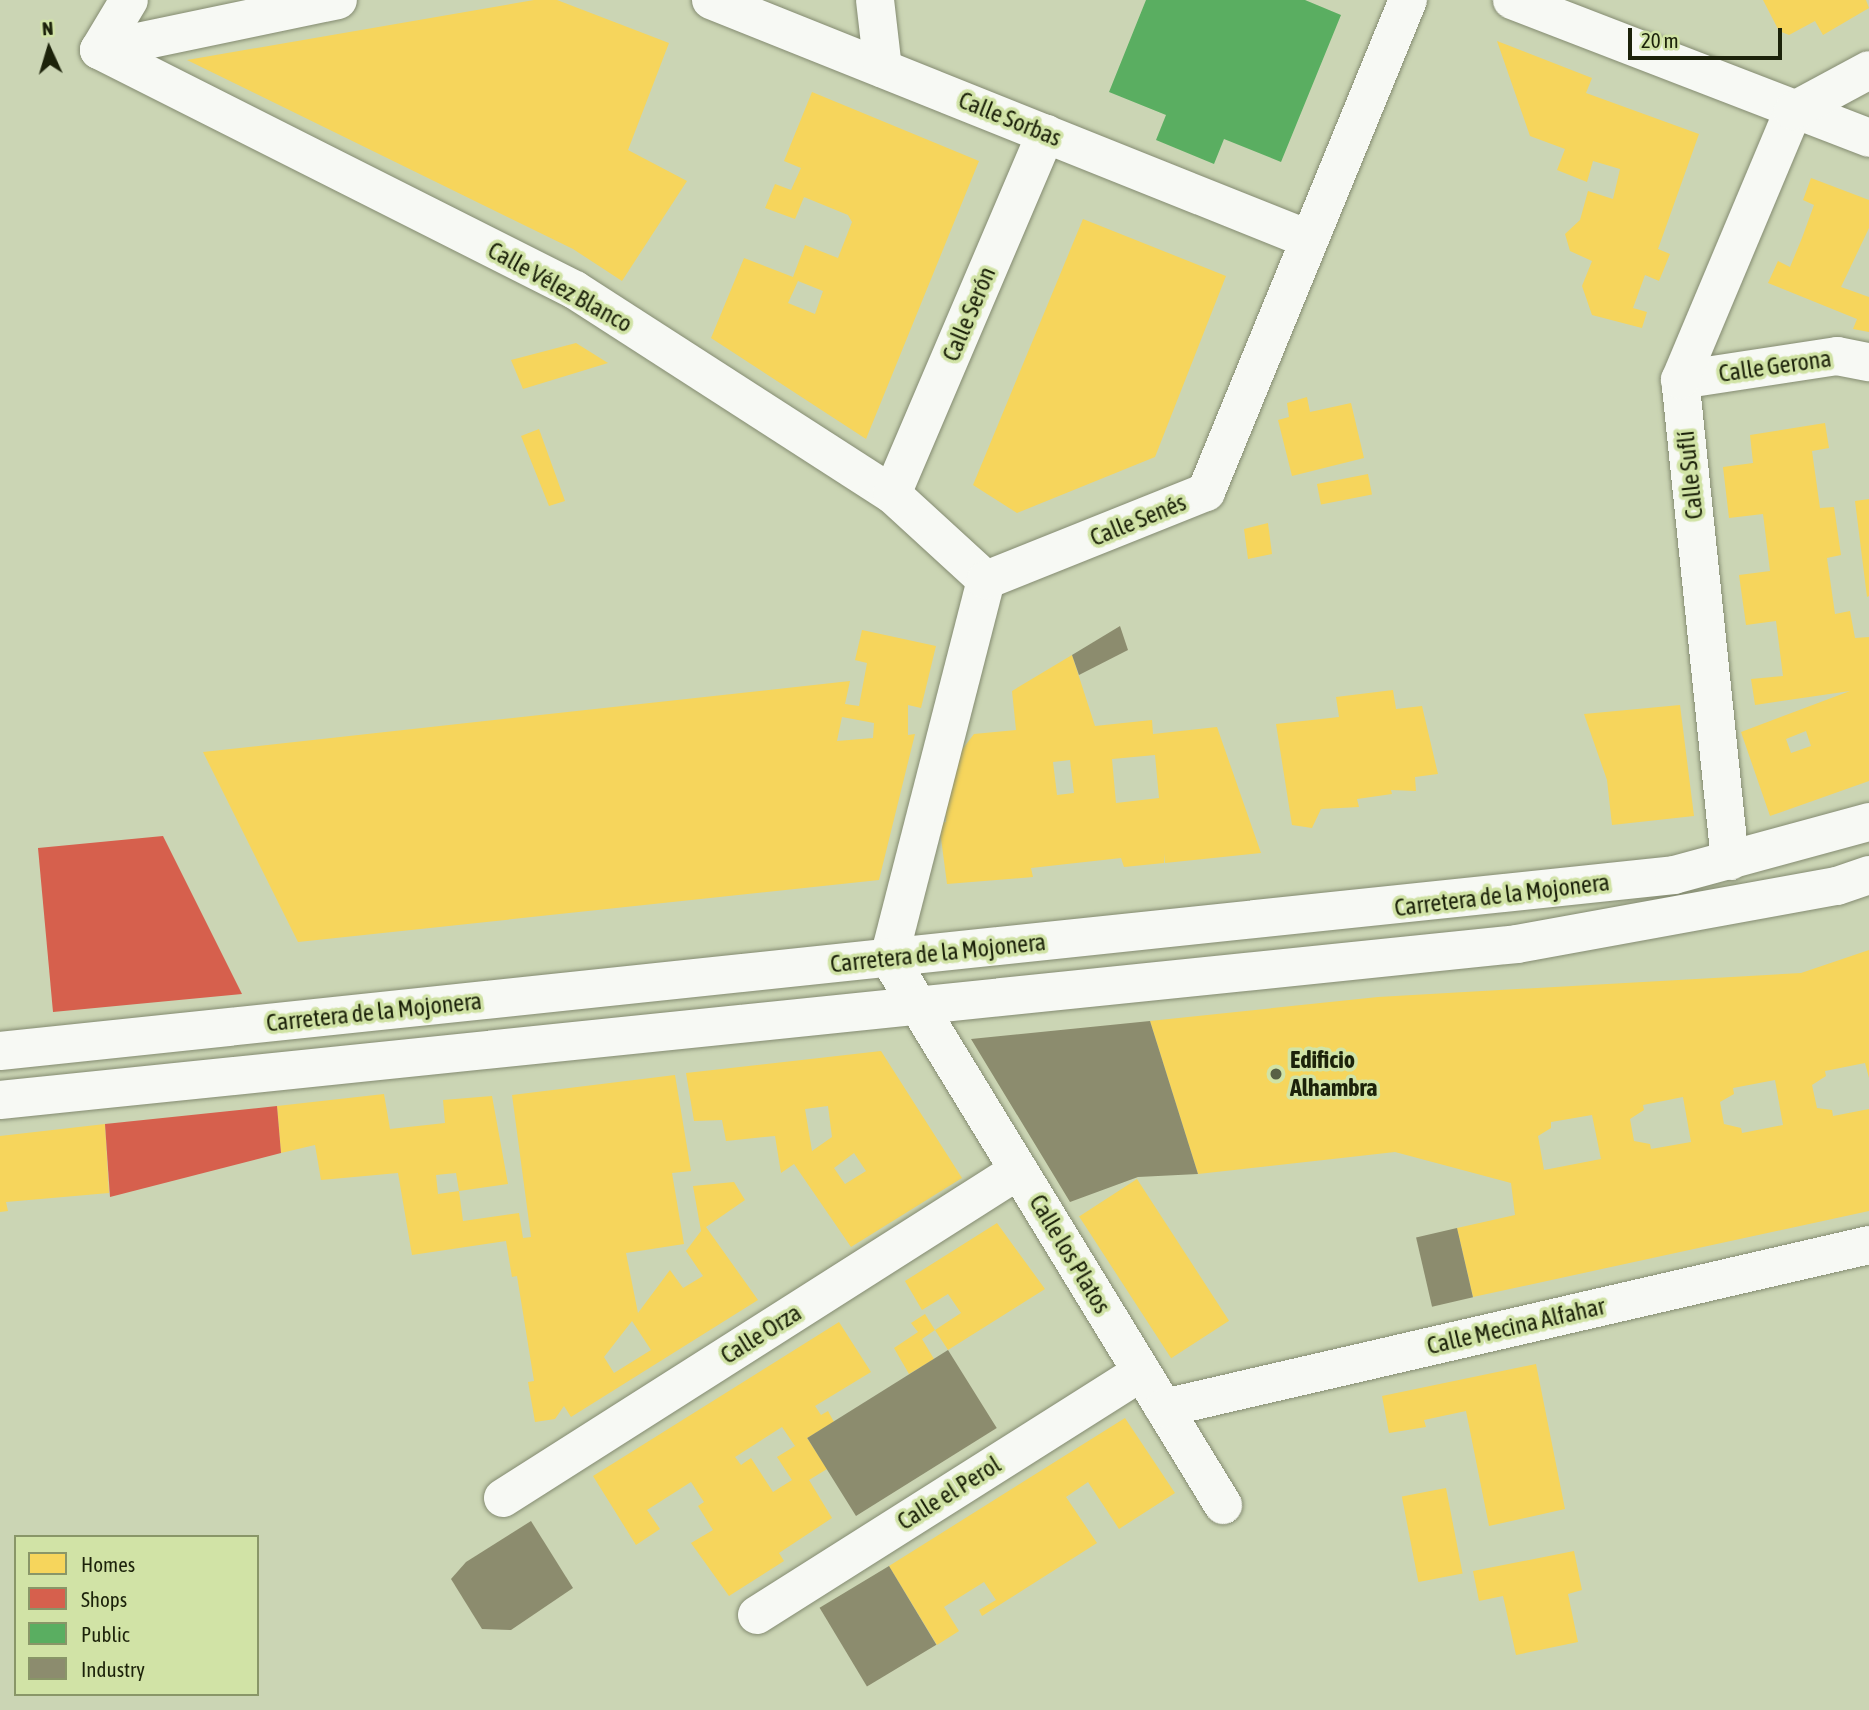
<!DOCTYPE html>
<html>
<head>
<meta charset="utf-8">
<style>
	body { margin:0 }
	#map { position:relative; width:1869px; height:1710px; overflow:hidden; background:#cbd5b4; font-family:"Asap Condensed",sans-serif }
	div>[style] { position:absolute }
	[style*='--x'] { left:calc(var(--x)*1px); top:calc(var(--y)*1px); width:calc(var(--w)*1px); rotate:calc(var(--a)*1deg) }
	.homes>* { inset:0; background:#f6d55c; transform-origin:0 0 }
	.shops>* { inset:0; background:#d6604d }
	.public>* { inset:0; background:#5aae61 }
	.industry>* { inset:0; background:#8c8c6e; transform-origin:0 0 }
	.roads { filter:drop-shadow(0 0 2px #848b71) drop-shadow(0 0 2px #848b71) }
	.minor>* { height:38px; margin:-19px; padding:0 19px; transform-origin:19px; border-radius:19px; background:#f7f9f4 }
	.dots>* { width:19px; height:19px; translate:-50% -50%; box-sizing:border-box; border:4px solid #d1e3a6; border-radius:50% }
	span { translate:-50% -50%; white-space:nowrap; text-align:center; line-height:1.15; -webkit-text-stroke:7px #d1e3a6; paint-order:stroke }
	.street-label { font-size:24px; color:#1c220a }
	.poi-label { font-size:24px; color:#1c220a; font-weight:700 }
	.left { translate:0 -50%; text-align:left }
	.legend { position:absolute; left:14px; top:1535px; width:245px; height:161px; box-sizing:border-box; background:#d1e3a6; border:2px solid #899668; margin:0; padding:9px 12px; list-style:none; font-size:21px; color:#1c220a }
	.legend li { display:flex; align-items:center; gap:14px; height:35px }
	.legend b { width:35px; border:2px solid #899668 }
	.north { position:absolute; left:14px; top:14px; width:70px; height:70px; -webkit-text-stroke:5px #d1e3a6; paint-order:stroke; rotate:356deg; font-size:19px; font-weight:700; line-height:28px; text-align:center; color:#1c220a }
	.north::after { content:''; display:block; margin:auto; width:24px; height:32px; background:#1c220a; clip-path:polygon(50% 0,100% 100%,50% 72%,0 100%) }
	.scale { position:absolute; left:1628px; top:28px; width:154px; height:32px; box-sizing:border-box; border:4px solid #1c220a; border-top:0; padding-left:9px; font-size:21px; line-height:24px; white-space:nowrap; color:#1c220a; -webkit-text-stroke:5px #d1e3a6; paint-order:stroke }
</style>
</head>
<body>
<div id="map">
	<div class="homes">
		<div style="clip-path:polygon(534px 0,557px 0,669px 43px,628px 150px,687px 181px,622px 281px,573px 249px,187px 60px)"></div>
		<div style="clip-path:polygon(1763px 0,1866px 0,1869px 8px,1823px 35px,1815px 21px,1789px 35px,1779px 31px)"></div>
		<div style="clip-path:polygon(1497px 41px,1592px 78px,1586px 93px,1699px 134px,1658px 249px,1670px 254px,1659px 281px,1645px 275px,1633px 308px,1647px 312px,1642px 328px,1592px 315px,1582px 286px,1592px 261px,1570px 251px,1565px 234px,1580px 220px,1588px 191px,1613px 199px,1620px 169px,1593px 161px,1587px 182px,1557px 170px,1565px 149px,1530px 136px)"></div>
		<div style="clip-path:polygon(evenodd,812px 92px,979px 161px,866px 439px,711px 338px,744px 258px,793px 277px,805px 245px,838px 258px,852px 222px,848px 215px,804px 197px,795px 219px,765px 208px,775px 184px,791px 190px,801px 168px,784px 161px,812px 92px,798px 281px,823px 291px,815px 314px,788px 303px,798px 281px)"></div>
		<div style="clip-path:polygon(1811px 178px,1869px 200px,1869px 228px,1841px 287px,1869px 297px,1869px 332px,1853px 329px,1857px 319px,1768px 283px,1778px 261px,1790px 267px,1802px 238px,1814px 205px,1803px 200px)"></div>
		<div style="clip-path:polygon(1083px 219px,1226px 276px,1155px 457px,1017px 513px,973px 485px)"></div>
		<div style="clip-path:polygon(576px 343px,608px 363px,523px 389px,511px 360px)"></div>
		<div style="clip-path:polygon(1307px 397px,1310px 412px,1351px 403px,1364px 458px,1292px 476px,1278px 420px,1289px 417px,1287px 403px)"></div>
		<div style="clip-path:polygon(evenodd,1825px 423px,1829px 448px,1812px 451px,1820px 508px,1834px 507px,1841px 555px,1827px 558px,1835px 614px,1850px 611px,1855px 638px,1869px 637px,1869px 781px,1770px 816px,1741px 732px,1850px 691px,1755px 705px,1751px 679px,1783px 676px,1776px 621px,1746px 625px,1739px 575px,1770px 571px,1763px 514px,1729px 518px,1723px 467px,1753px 463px,1750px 435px,1825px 423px,1806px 731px,1811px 746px,1791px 753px,1786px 739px,1806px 731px)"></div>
		<div style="clip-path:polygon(539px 429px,565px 501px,549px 506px,521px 436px)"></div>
		<div style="left:1368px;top:474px;width:21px;height:52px;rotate:79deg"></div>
		<div style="clip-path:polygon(1869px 499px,1869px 596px,1867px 597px,1855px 501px)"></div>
		<div style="clip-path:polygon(1268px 523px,1272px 554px,1248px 559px,1244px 529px)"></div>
		<div style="clip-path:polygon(evenodd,862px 630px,936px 646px,921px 708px,908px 705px,908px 735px,915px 734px,879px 880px,298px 942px,203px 752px,850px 681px,845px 704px,859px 706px,867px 663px,855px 660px,862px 630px,842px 717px,874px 723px,873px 738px,837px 741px,842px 717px)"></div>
		<div style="clip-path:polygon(evenodd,1072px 655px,1095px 726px,1152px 720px,1153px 734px,1217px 727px,1261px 853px,1165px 863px,1165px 854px,1164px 863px,1124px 867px,1121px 858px,1031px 868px,1033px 877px,947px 884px,939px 823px,946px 822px,945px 772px,974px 734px,1016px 730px,1012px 691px,1072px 655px,1155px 755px,1159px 798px,1116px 803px,1112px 759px,1155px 755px,1072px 655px,1070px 760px,1074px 793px,1057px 795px,1053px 762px,1070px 760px)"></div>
		<div style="clip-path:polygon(1393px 690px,1396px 709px,1422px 706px,1438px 774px,1415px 777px,1416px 791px,1391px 790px,1392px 794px,1357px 799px,1359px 807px,1321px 809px,1312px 828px,1292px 825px,1276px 724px,1339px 717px,1336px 697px)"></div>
		<div style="clip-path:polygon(1680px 705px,1694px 816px,1612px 825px,1607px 780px,1584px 714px)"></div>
		<div style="clip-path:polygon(evenodd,1869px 950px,1869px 1078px,1865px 1063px,1825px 1071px,1826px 1076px,1812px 1085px,1817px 1108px,1832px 1110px,1833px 1116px,1869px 1109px,1869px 1211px,1473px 1297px,1457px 1228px,1515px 1215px,1511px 1183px,1395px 1152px,1198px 1174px,1150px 1021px,1378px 997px,1801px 973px,1869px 950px,1775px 1080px,1783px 1125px,1742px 1133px,1741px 1128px,1724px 1124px,1720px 1102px,1734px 1094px,1733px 1088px,1775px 1080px,1869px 950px,1683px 1097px,1691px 1142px,1651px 1149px,1650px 1144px,1634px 1141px,1630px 1119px,1644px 1110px,1643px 1105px,1683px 1097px,1869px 950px,1592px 1115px,1601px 1159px,1544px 1170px,1538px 1136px,1551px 1128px,1551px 1122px,1592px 1115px)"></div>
		<div style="clip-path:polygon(evenodd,881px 1051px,962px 1178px,851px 1247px,794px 1164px,781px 1173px,775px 1136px,726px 1141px,722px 1120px,694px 1121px,686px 1073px,881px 1051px,828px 1106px,832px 1137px,812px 1151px,805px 1109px,828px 1106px,881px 1051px,854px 1153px,866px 1171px,845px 1184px,834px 1168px,854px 1153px)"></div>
		<div style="clip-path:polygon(evenodd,675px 1075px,691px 1171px,672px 1173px,684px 1244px,626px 1253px,638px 1313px,670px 1270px,683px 1288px,703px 1276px,686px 1251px,701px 1231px,693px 1186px,734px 1182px,745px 1200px,706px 1227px,758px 1300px,571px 1417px,564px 1406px,555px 1419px,535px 1422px,528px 1382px,534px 1381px,517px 1276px,512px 1277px,506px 1241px,412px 1255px,398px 1173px,321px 1180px,315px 1145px,281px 1153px,277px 1106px,384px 1094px,390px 1129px,445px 1123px,443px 1100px,492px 1096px,508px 1184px,459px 1191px,456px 1173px,436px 1175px,438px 1194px,459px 1191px,463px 1221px,519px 1213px,523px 1238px,531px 1237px,512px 1095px,675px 1075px,632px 1321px,651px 1350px,614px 1373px,604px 1357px,632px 1321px)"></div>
		<div style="clip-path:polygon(105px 1124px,109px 1193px,6px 1202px,8px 1211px,0 1212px,0 1136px)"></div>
		<div style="left:1137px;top:1179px;width:169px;height:69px;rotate:57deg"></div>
		<div style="clip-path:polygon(997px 1223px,1045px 1289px,948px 1350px,935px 1330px,961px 1313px,948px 1294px,922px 1310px,905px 1281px)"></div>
		<div style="clip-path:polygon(925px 1314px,935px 1330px,922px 1339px,934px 1359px,909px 1374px,894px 1348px,918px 1332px,911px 1323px)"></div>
		<div style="clip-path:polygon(evenodd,839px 1322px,871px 1372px,815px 1406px,821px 1415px,828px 1411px,834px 1422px,807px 1438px,827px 1469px,809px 1480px,832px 1518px,779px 1553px,784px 1561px,729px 1596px,691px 1543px,713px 1530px,698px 1506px,704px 1502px,691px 1482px,647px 1510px,660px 1529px,636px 1545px,593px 1476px,839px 1322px,782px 1427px,795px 1446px,777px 1457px,792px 1480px,773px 1492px,751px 1458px,741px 1465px,735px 1457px,782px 1427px)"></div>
		<div style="clip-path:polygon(1536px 1364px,1565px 1509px,1489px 1526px,1466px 1411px,1424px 1420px,1426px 1427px,1389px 1433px,1382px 1396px)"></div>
		<div style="clip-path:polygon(1125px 1418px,1175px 1493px,1119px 1529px,1088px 1482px,1066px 1497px,1097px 1543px,982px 1616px,979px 1610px,996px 1600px,984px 1582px,944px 1607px,959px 1631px,937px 1645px,889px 1566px)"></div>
		<div style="left:1446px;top:1488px;width:87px;height:45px;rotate:79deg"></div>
		<div style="clip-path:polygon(1574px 1551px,1582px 1590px,1568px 1594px,1578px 1642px,1516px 1655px,1503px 1596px,1479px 1601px,1473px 1571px)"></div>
	</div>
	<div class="shops">
		<div style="clip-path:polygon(163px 836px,242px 994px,53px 1012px,38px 848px)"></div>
		<div style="clip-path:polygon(277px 1106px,281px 1153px,110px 1197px,105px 1124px)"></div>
	</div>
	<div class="public">
		<div style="clip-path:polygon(1146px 0,1305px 0,1341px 15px,1281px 162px,1224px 139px,1214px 164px,1156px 140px,1166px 115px,1109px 92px)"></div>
	</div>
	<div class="industry">
		<div style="clip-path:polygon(1120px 626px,1128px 650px,1079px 675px,1072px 655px)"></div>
		<div style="clip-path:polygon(1150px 1021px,1198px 1174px,1138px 1177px,1070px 1202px,971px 1039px)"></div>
		<div style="left:1457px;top:1228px;width:71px;height:42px;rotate:77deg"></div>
		<div style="left:948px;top:1350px;width:92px;height:166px;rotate:58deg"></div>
		<div style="clip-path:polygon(531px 1521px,573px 1588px,511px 1630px,482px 1629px,451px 1579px,466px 1562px)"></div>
		<div style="left:889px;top:1566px;width:92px;height:81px;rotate:59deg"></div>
	</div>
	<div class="roads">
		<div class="minor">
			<div style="--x:711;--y:0;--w:643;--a:21.82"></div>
			<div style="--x:875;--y:0;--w:69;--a:83.4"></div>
			<div style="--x:1512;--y:0;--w:383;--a:21.1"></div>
			<div style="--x:99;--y:50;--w:533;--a:26.76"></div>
			<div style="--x:575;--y:290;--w:377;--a:32.8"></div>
			<div style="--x:892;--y:494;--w:127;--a:42.5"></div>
			<div style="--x:99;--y:50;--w:244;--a:-11.8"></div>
			<div style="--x:99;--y:50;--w:58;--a:-59"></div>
			<div style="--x:1680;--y:380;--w:159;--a:-8.7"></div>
			<div style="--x:1837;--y:356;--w:33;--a:11"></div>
			<div style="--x:892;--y:494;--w:392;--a:-66.9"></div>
			<div style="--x:986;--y:580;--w:390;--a:104.4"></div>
			<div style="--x:889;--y:958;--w:641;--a:58.59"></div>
			<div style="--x:986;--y:580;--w:237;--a:-21.8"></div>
			<div style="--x:1206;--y:492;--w:532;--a:-67.68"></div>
			<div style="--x:1730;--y:861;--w:484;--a:-95.9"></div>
			<div style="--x:1680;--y:380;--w:292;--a:-67.2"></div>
			<div style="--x:1793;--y:111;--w:86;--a:-28.3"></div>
			<div style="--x:0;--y:1051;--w:1683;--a:-6"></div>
			<div style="--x:1674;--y:875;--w:202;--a:-15.2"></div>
			<div style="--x:0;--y:1100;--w:1525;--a:-5.87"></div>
			<div style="--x:1517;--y:944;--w:325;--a:-10.3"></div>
			<div style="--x:1837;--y:886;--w:34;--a:-19"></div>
			<div style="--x:1164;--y:1408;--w:724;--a:-13.02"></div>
			<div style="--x:503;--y:1498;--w:611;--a:-32.44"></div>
			<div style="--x:757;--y:1615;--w:455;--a:-32.3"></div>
		</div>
	</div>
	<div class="dots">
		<div style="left:1276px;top:1074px;background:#596146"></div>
	</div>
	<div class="street-label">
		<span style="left:1010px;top:119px;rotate:22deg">Calle Sorbas</span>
		<span style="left:560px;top:287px;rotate:29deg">Calle Vélez Blanco</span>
		<span style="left:969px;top:314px;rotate:-67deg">Calle Serón</span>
		<span style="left:1775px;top:366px;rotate:-8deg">Calle Gerona</span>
		<span style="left:1690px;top:475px;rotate:-96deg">Calle Suflí</span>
		<span style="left:1138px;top:520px;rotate:-22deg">Calle Senés</span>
		<span style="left:1502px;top:895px;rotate:-7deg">Carretera de la Mojonera</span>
		<span style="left:938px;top:953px;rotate:-6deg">Carretera de la Mojonera</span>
		<span style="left:374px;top:1012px;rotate:-6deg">Carretera de la Mojonera</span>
		<span style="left:1070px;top:1254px;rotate:59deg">Calle los Platos</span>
		<span style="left:1516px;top:1326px;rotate:-13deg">Calle Mecina Alfahar</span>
		<span style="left:761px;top:1334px;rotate:-32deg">Calle Orza</span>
		<span style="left:949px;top:1493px;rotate:-32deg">Calle el Perol</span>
	</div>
	<div class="poi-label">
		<span class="left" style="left:1290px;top:1074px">Edificio<br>Alhambra</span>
	</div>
	<ul class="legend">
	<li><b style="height:19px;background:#f6d55c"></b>Homes</li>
	<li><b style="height:19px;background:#d6604d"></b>Shops</li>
	<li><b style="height:19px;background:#5aae61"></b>Public</li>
	<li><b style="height:19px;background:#8c8c6e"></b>Industry</li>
	</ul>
	<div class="north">N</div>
	<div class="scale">20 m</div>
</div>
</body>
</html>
